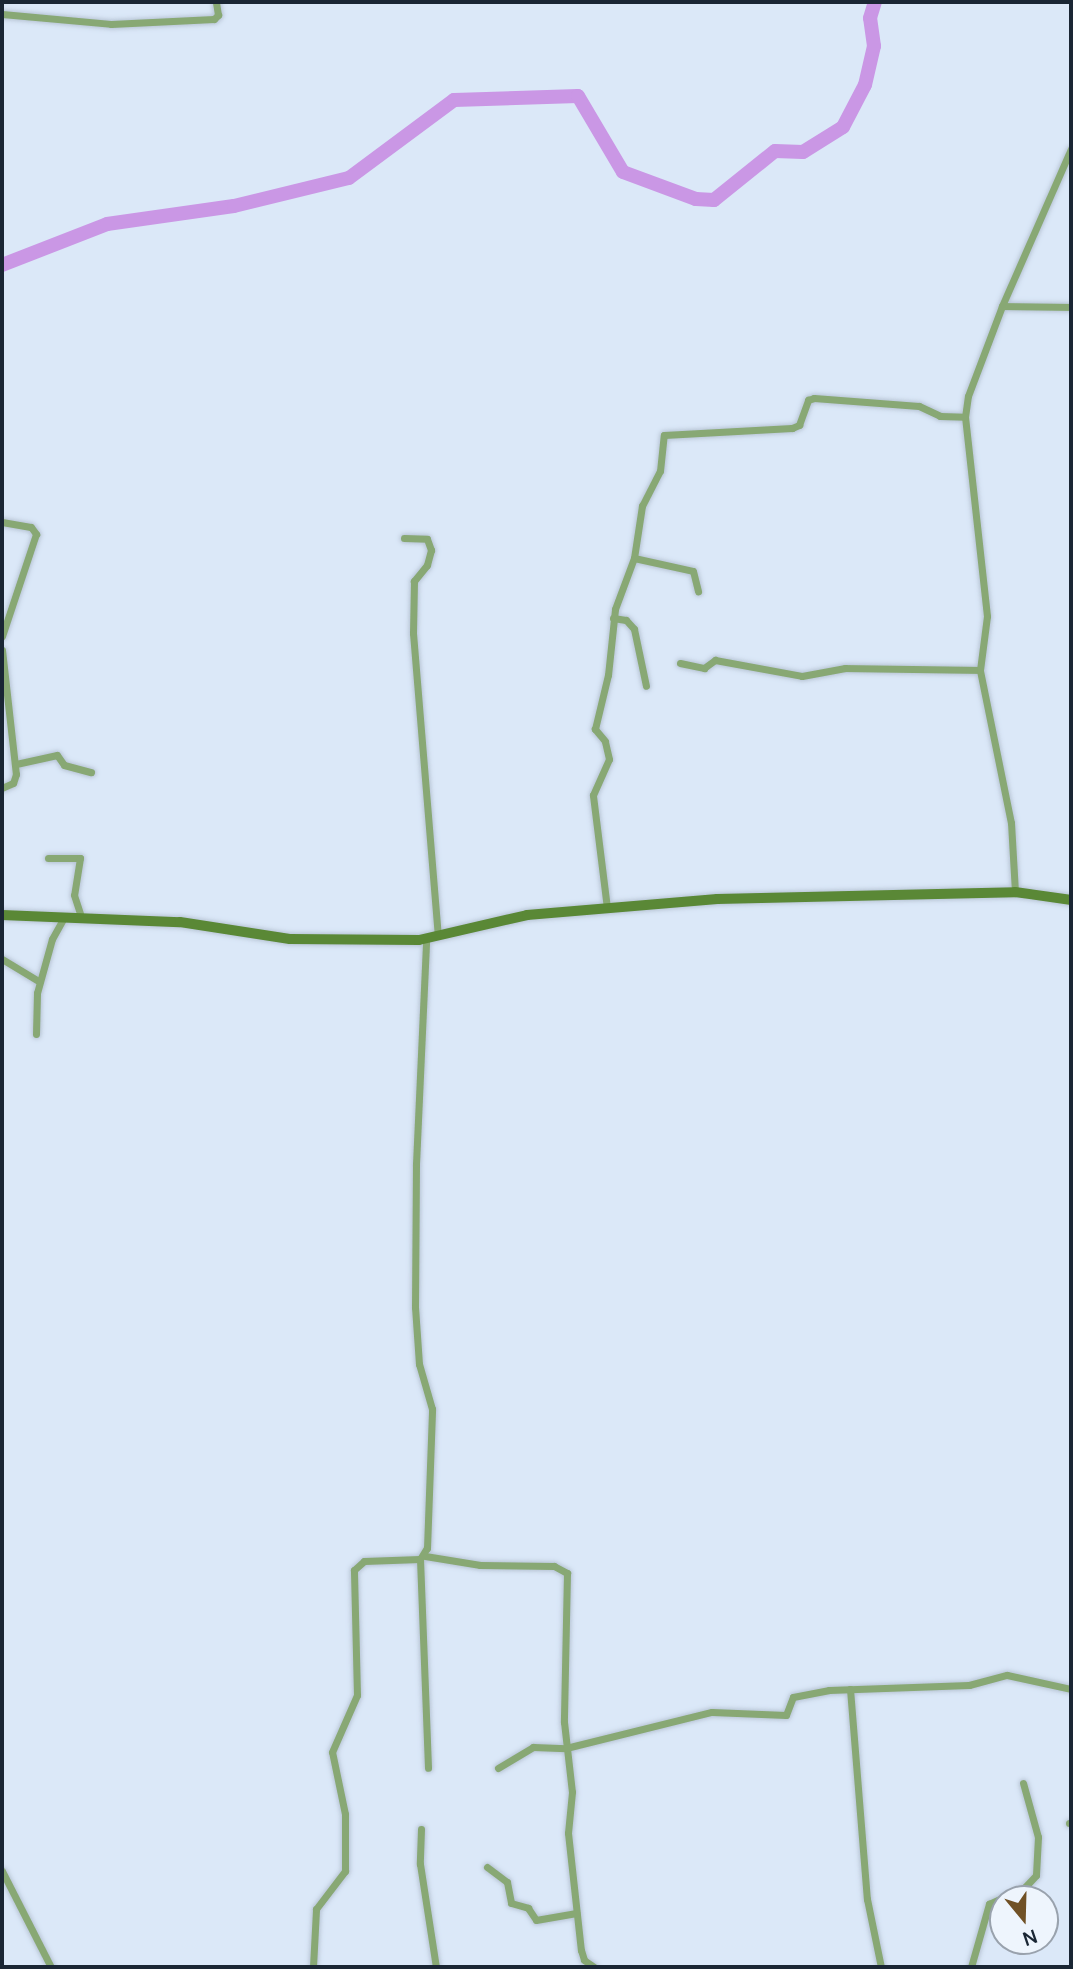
<!DOCTYPE html>
<html>
<head>
<meta charset="utf-8">
<style>
	body { margin:0 }
	#map { position:relative; width:1073px; height:1969px; overflow:hidden; background:#dbe8f8; font-family:Manrope,sans-serif }
	div>[style] { position:absolute }
	[style*='--x'] { left:calc(var(--x)*1px); top:calc(var(--y)*1px); width:calc(var(--w)*1px); rotate:calc(var(--a)*1deg) }
	.river>* { height:14px; margin:-7px; padding:0 7px; transform-origin:7px; border-radius:7px; background:#ca97e5 }
	.roads { filter:drop-shadow(0 0 2px #b8c5d5) drop-shadow(0 0 2px #b8c5d5) }
	.street>* { height:7px; margin:-3.5px; padding:0 3.5px; transform-origin:3.5px; border-radius:3.5px; background:#88a874 }
	.secondary>* { height:10px; margin:-5px; padding:0 5px; transform-origin:5px; border-radius:5px; background:#5a8836 }
	span { translate:-50% -50%; white-space:nowrap; text-align:center; line-height:1.15; -webkit-text-stroke:7px #eef5fd; paint-order:stroke }
	.frame { position:absolute; inset:0; border:4px solid #1a2634; pointer-events:none }
	.north { position:absolute; left:989px; top:1885px; width:70px; height:70px; box-sizing:border-box; background:#eef5fd; border:2px solid #99a2ad; border-radius:50%; rotate:161deg; font-size:19px; font-weight:700; line-height:28px; text-align:center; color:#1a2634 }
	.north::after { content:''; display:block; margin:auto; width:24px; height:32px; background:#705126; clip-path:polygon(50% 0,100% 100%,50% 72%,0 100%) }
</style>
</head>
<body>
<div id="map">
	<div class="river">
		<div style="--x:2;--y:265;--w:113;--a:-21.3"></div>
		<div style="--x:107;--y:224;--w:128;--a:-8.1"></div>
		<div style="--x:234;--y:206;--w:118;--a:-13.7"></div>
		<div style="--x:349;--y:178;--w:131;--a:-36.6"></div>
		<div style="--x:454;--y:100;--w:124;--a:-1.8"></div>
		<div style="--x:578;--y:96;--w:88;--a:59.4"></div>
		<div style="--x:623;--y:172;--w:78;--a:20.3"></div>
		<div style="--x:696;--y:199;--w:18;--a:3"></div>
		<div style="--x:714;--y:200;--w:78;--a:-38.8"></div>
		<div style="--x:775;--y:151;--w:28;--a:2"></div>
		<div style="--x:803;--y:152;--w:47;--a:-32"></div>
		<div style="--x:843;--y:127;--w:47;--a:-62.4"></div>
		<div style="--x:865;--y:85;--w:40;--a:-77"></div>
		<div style="--x:874;--y:46;--w:28;--a:-98"></div>
		<div style="--x:870;--y:18;--w:17;--a:-73"></div>
	</div>
	<div class="roads">
		<div class="street">
			<div style="--x:2;--y:14;--w:109;--a:5.2"></div>
			<div style="--x:111;--y:24;--w:103;--a:-2.8"></div>
			<div style="--x:214;--y:19;--w:6;--a:-45"></div>
			<div style="--x:218;--y:15;--w:13;--a:-99"></div>
			<div style="--x:1002;--y:306;--w:69;--a:0.8"></div>
			<div style="--x:2;--y:522;--w:29;--a:10"></div>
			<div style="--x:31;--y:527;--w:9;--a:54"></div>
			<div style="--x:36;--y:534;--w:108;--a:108.4"></div>
			<div style="--x:404;--y:538;--w:23;--a:2"></div>
			<div style="--x:427;--y:539;--w:12;--a:70"></div>
			<div style="--x:431;--y:550;--w:16;--a:105"></div>
			<div style="--x:427;--y:565;--w:21;--a:129"></div>
			<div style="--x:414;--y:581;--w:52;--a:91.1"></div>
			<div style="--x:413;--y:633;--w:302;--a:85.3"></div>
			<div style="--x:634;--y:558;--w:60;--a:12.4"></div>
			<div style="--x:693;--y:571;--w:21;--a:76"></div>
			<div style="--x:613;--y:618;--w:13;--a:9"></div>
			<div style="--x:626;--y:620;--w:12;--a:48"></div>
			<div style="--x:634;--y:629;--w:58;--a:78.1"></div>
			<div style="--x:2;--y:650;--w:125;--a:83.6"></div>
			<div style="--x:16;--y:774;--w:9;--a:108"></div>
			<div style="--x:13;--y:783;--w:12;--a:156"></div>
			<div style="--x:680;--y:663;--w:25;--a:12"></div>
			<div style="--x:704;--y:668;--w:14;--a:-36"></div>
			<div style="--x:715;--y:660;--w:88;--a:10.4"></div>
			<div style="--x:802;--y:676;--w:44;--a:-10.5"></div>
			<div style="--x:845;--y:668;--w:135;--a:0.8"></div>
			<div style="--x:16;--y:764;--w:42;--a:-12.4"></div>
			<div style="--x:57;--y:755;--w:12;--a:55"></div>
			<div style="--x:64;--y:765;--w:28;--a:15"></div>
			<div style="--x:48;--y:858;--w:32;--a:0"></div>
			<div style="--x:80;--y:858;--w:37;--a:99"></div>
			<div style="--x:74;--y:895;--w:22;--a:72"></div>
			<div style="--x:1015;--y:892;--w:69;--a:-93.3"></div>
			<div style="--x:1011;--y:823;--w:156;--a:-101.5"></div>
			<div style="--x:980;--y:670;--w:54;--a:-82.6"></div>
			<div style="--x:987;--y:616;--w:200;--a:-96.3"></div>
			<div style="--x:965;--y:417;--w:21;--a:-82"></div>
			<div style="--x:968;--y:396;--w:96;--a:-69.3"></div>
			<div style="--x:1002;--y:306;--w:171;--a:-66.3"></div>
			<div style="--x:607;--y:908;--w:114;--a:-97.1"></div>
			<div style="--x:593;--y:795;--w:39;--a:-66"></div>
			<div style="--x:609;--y:759;--w:18;--a:-103"></div>
			<div style="--x:605;--y:741;--w:16;--a:-130"></div>
			<div style="--x:595;--y:729;--w:56;--a:-76.5"></div>
			<div style="--x:608;--y:675;--w:66;--a:-83.9"></div>
			<div style="--x:615;--y:609;--w:54;--a:-69.6"></div>
			<div style="--x:634;--y:558;--w:53;--a:-81.3"></div>
			<div style="--x:642;--y:506;--w:39;--a:-63"></div>
			<div style="--x:660;--y:471;--w:36;--a:-84"></div>
			<div style="--x:664;--y:435;--w:128;--a:-3.1"></div>
			<div style="--x:792;--y:428;--w:8;--a:-23"></div>
			<div style="--x:799;--y:425;--w:27;--a:-70"></div>
			<div style="--x:808;--y:400;--w:6;--a:-18"></div>
			<div style="--x:814;--y:398;--w:105;--a:4.4"></div>
			<div style="--x:919;--y:406;--w:23;--a:25"></div>
			<div style="--x:940;--y:416;--w:25;--a:2"></div>
			<div style="--x:2;--y:959;--w:44;--a:31.2"></div>
			<div style="--x:36;--y:1034;--w:41;--a:-88.6"></div>
			<div style="--x:37;--y:993;--w:56;--a:-74.5"></div>
			<div style="--x:52;--y:939;--w:26;--a:-61"></div>
			<div style="--x:425;--y:1556;--w:56;--a:9.3"></div>
			<div style="--x:480;--y:1565;--w:74;--a:0.8"></div>
			<div style="--x:554;--y:1566;--w:15;--a:28"></div>
			<div style="--x:567;--y:1573;--w:149;--a:91.2"></div>
			<div style="--x:564;--y:1722;--w:70;--a:83.5"></div>
			<div style="--x:572;--y:1792;--w:41;--a:95.6"></div>
			<div style="--x:568;--y:1833;--w:118;--a:83.7"></div>
			<div style="--x:581;--y:1950;--w:10;--a:73"></div>
			<div style="--x:584;--y:1960;--w:12;--a:35"></div>
			<div style="--x:420;--y:1559;--w:209;--a:87.8"></div>
			<div style="--x:850;--y:1689;--w:211;--a:85.4"></div>
			<div style="--x:867;--y:1899;--w:69;--a:78.4"></div>
			<div style="--x:498;--y:1768;--w:41;--a:-31"></div>
			<div style="--x:533;--y:1747;--w:33;--a:2"></div>
			<div style="--x:566;--y:1748;--w:150;--a:-13.9"></div>
			<div style="--x:712;--y:1712;--w:74;--a:2.3"></div>
			<div style="--x:786;--y:1715;--w:19;--a:-69"></div>
			<div style="--x:793;--y:1697;--w:37;--a:-11"></div>
			<div style="--x:829;--y:1690;--w:140;--a:-2"></div>
			<div style="--x:969;--y:1685;--w:39;--a:-15"></div>
			<div style="--x:1007;--y:1675;--w:66;--a:12.3"></div>
			<div style="--x:1069;--y:1823;--w:2;--a:0"></div>
			<div style="--x:421;--y:1829;--w:35;--a:92"></div>
			<div style="--x:420;--y:1864;--w:104;--a:81.2"></div>
			<div style="--x:487;--y:1867;--w:25;--a:37"></div>
			<div style="--x:507;--y:1882;--w:21;--a:79"></div>
			<div style="--x:511;--y:1903;--w:18;--a:16"></div>
			<div style="--x:528;--y:1908;--w:14;--a:56"></div>
			<div style="--x:536;--y:1920;--w:41;--a:-9.9"></div>
			<div style="--x:2;--y:1871;--w:108;--a:63"></div>
			<div style="--x:313;--y:1967;--w:58;--a:-87"></div>
			<div style="--x:316;--y:1909;--w:48;--a:-52.7"></div>
			<div style="--x:345;--y:1871;--w:57;--a:-90"></div>
			<div style="--x:345;--y:1814;--w:63;--a:-101.8"></div>
			<div style="--x:332;--y:1752;--w:62;--a:-66.3"></div>
			<div style="--x:357;--y:1695;--w:125;--a:-91.4"></div>
			<div style="--x:354;--y:1570;--w:13;--a:-42"></div>
			<div style="--x:364;--y:1561;--w:56;--a:-2"></div>
			<div style="--x:420;--y:1559;--w:13;--a:-58"></div>
			<div style="--x:427;--y:1548;--w:139;--a:-87.9"></div>
			<div style="--x:432;--y:1409;--w:47;--a:-106.1"></div>
			<div style="--x:419;--y:1364;--w:57;--a:-94"></div>
			<div style="--x:415;--y:1307;--w:143;--a:-89.6"></div>
			<div style="--x:416;--y:1164;--w:224;--a:-87.4"></div>
			<div style="--x:971;--y:1967;--w:66;--a:-74.1"></div>
			<div style="--x:989;--y:1904;--w:40;--a:-25"></div>
			<div style="--x:1025;--y:1887;--w:16;--a:-47"></div>
			<div style="--x:1036;--y:1875;--w:38;--a:-87"></div>
			<div style="--x:1038;--y:1837;--w:56;--a:-105.5"></div>
		</div>
		<div class="secondary">
			<div style="--x:2;--y:915;--w:178;--a:2.3"></div>
			<div style="--x:180;--y:922;--w:111;--a:8.8"></div>
			<div style="--x:290;--y:939;--w:129;--a:0.4"></div>
			<div style="--x:419;--y:940;--w:111;--a:-13"></div>
			<div style="--x:527;--y:915;--w:191;--a:-4.8"></div>
			<div style="--x:717;--y:899;--w:298;--a:-1.3"></div>
			<div style="--x:1015;--y:892;--w:57;--a:8.1"></div>
		</div>
	</div>
	<div class="frame"></div>
	<div class="north">N</div>
</div>
</body>
</html>
